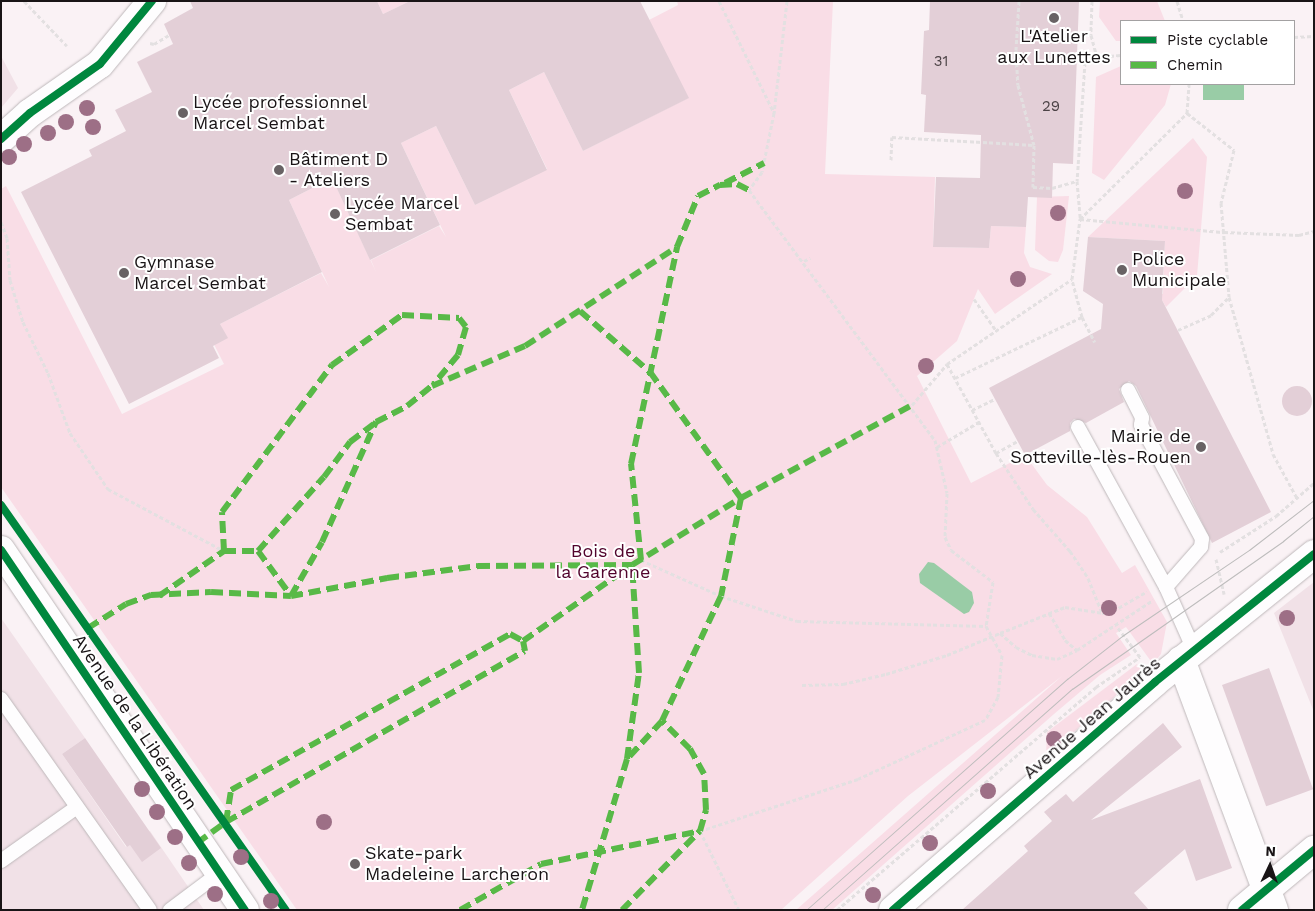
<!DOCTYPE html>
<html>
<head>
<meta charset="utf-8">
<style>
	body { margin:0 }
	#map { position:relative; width:1315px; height:911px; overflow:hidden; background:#faf2f5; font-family:"Work Sans",sans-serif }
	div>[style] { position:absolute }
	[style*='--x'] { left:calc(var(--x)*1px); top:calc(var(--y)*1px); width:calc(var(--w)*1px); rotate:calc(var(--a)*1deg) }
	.built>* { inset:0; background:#f1e1e7 }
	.green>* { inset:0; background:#f9dde6 }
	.water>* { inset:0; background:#99cca6; transform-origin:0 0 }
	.building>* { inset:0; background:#e3cfd7; transform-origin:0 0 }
	.round { border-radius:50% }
	.path>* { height:3px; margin-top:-1.5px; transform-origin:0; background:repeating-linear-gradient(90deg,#e3e0e1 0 4px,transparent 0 6.5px) }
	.roads { filter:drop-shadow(0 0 1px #beb8ba) drop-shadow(0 0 1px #beb8ba) }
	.lane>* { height:14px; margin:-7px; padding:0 7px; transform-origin:7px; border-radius:7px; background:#fefdfe }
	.street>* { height:28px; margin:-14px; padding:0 14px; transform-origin:14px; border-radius:14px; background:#fefdfe }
	.secondary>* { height:28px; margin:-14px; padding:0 14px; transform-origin:14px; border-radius:14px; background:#fefdfe }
	.tram>* { height:1px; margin:-0.5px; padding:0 0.5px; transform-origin:0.5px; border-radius:0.5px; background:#bdbcbc }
	.quiet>* { height:6px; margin-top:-3px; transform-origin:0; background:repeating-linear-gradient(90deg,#58b947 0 12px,transparent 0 18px) }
	.cycleway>* { height:8px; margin:-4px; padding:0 4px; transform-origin:4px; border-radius:4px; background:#00873e }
	.trees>* { width:16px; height:16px; margin:-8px; border-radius:50%; background:#9d6f86 }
	.dots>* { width:14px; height:14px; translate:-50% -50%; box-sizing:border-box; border:2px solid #fff; border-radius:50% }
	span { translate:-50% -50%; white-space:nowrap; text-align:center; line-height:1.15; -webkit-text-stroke:4px #fff; paint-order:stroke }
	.number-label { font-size:15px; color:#4c4346 }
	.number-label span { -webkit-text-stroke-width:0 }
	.poi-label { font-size:18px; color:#191416 }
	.left { translate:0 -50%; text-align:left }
	.right { translate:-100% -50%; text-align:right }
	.park-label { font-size:18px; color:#51032c }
	.street-label { font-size:18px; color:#191416 }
	.frame { position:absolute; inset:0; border:2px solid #191416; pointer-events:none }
	.legend { position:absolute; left:1120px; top:20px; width:175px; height:65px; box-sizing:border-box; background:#fff; border:1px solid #a3a1a2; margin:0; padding:6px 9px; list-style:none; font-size:15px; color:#191416 }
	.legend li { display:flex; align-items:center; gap:10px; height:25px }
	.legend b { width:25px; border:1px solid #a3a1a2 }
	.north { position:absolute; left:1245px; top:841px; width:50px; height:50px; -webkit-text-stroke:4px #fff; paint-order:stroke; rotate:3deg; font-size:14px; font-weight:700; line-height:20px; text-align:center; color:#191416 }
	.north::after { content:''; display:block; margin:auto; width:18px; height:22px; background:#191416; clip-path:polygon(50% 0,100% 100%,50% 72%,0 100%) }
</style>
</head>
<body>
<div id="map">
	<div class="built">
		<div style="clip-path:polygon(1px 56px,18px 88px,1px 108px)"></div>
		<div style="clip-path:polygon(1314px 582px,1314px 712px,1274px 613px)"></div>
		<div style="clip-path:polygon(1px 618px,85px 738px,62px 754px,126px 847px,150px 831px,204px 910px,1px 910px)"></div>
	</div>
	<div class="green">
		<div style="clip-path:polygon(377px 1px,410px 1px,383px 14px)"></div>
		<div style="clip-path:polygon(677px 1px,833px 1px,825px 174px,935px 177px,933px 247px,989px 248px,991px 226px,1026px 227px,1024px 253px,1030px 267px,1052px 274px,995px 314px,978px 289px,957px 341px,917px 376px,971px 483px,1025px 455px,1047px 485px,1087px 517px,1122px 573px,1135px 565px,1167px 622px,1161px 654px,1153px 664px,1126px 627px,1116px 633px,1131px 655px,1100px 675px,1054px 714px,832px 910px,796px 910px,1062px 676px,908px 796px,781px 910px,297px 910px,1px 487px,1px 189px,6px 186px,122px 414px,224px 364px,196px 309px,226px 338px,220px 324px,321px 273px,329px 287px,289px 200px,332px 178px,376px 272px,371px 260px,439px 226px,446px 237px,401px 143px,436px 126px,475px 205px,547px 169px,509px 90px,544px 72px,583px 151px,688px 98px,649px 20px,678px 5px)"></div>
		<div style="clip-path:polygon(1100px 1px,1157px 1px,1165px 21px,1121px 21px,1121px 41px,1116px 41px,1099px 17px)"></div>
		<div style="clip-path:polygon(1121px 66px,1121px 84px,1171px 84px,1165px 105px,1104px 180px,1092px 173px,1096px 77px)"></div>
		<div style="clip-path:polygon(1193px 138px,1207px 157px,1197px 276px,1166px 307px,1158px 293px,1163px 294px,1165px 241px,1088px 237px)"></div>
		<div style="clip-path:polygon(1069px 196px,1063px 250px,1058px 262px,1049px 261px,1035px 250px,1037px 197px)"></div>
		<div style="clip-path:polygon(1137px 664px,1143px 672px,1046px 756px,1047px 732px)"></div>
	</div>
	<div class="water">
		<div style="left:1203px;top:84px;width:41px;height:16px"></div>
		<div style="clip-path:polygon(928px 562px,934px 563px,972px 592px,974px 603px,969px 612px,964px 614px,920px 583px,919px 574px)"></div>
	</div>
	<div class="building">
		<div style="clip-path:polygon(190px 1px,377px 1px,383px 14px,410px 1px,640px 1px,689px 98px,583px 151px,544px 72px,509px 90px,547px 170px,475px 205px,436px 126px,401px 143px,440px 225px,370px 260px,332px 178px,289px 200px,322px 272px,220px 324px,228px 338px,213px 346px,219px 358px,129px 404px,21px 192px,92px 156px,89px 150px,126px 131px,115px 110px,152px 92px,137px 62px,173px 44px,164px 24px,193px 8px)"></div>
		<div style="clip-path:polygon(930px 1px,1079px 1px,1073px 164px,1053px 163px,1052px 198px,1028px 197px,1026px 227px,991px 226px,989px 248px,933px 247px,936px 177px,980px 178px,981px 135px,924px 132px,926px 95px,921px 94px,924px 31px,929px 30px)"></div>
		<div style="clip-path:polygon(1088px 237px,1165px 241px,1162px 300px,1271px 512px,1212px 543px,1136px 386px,1129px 381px,1119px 389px,1124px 402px,1086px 423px,1074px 419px,1070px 423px,1070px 431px,1025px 455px,989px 388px,1101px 329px,1103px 304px,1083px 291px)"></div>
		<div class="round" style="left:1282px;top:386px;width:30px;height:30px"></div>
		<div style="left:1269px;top:668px;width:129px;height:50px;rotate:70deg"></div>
		<div style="clip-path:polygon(1163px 723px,1182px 747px,1091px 820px,1200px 779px,1232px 868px,1196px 881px,1185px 849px,1134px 893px,1149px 910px,962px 910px,1028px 851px,1024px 846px,1052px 821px,1044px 812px,1066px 794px,1073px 802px)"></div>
		<div style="clip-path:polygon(85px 738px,161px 848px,142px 862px,130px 845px,127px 847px,62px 754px)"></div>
	</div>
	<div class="path">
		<div style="--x:24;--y:1;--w:62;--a:46.3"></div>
		<div style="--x:719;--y:1;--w:125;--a:63.8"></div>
		<div style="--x:787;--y:1;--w:113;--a:96.6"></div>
		<div style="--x:774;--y:113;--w:60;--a:101.5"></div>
		<div style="--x:762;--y:172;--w:22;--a:126"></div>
		<div style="--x:749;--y:190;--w:312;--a:53.4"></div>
		<div style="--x:935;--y:440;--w:54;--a:77.2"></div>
		<div style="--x:947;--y:493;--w:44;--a:92.6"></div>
		<div style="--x:945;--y:537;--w:14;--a:65"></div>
		<div style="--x:951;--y:550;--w:53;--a:37.3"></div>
		<div style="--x:993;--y:582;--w:45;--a:99"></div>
		<div style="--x:1019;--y:1;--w:49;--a:93.5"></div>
		<div style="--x:1016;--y:50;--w:35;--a:87"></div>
		<div style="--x:1018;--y:85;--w:62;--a:75.1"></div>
		<div style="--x:1092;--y:1;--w:34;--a:92"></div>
		<div style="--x:1091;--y:35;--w:23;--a:75"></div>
		<div style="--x:1097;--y:57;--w:24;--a:-5"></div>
		<div style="--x:1177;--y:1;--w:21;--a:73"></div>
		<div style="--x:1294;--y:37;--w:20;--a:-3"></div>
		<div style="--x:150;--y:43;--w:4;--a:14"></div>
		<div style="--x:154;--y:44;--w:17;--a:-31"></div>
		<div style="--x:1097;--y:57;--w:13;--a:157"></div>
		<div style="--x:1085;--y:62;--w:119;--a:93.8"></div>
		<div style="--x:1077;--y:181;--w:38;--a:85"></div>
		<div style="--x:1080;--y:219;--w:145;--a:5.2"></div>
		<div style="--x:1224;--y:232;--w:75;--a:2.3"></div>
		<div style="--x:1299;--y:235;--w:16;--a:-15"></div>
		<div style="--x:1187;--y:113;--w:60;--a:38.2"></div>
		<div style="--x:1234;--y:150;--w:55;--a:103.8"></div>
		<div style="--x:1221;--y:203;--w:94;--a:85.1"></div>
		<div style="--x:1229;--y:297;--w:163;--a:74.3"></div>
		<div style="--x:1273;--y:454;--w:50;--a:61.4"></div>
		<div style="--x:891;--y:160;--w:23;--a:-88"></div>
		<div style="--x:892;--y:137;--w:142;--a:3.2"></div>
		<div style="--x:1034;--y:145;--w:42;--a:91.4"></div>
		<div style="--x:1033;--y:187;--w:19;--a:3"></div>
		<div style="--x:1052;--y:188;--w:26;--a:-16"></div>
		<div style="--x:1;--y:222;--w:17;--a:69"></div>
		<div style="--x:7;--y:238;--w:42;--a:85.9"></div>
		<div style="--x:10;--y:280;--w:44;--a:72.8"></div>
		<div style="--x:23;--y:322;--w:57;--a:63.9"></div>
		<div style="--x:48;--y:373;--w:64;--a:69.9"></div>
		<div style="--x:70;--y:433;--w:68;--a:55.8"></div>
		<div style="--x:108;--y:489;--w:132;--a:28.1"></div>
		<div style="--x:804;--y:261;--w:7;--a:-27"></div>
		<div style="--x:974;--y:299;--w:39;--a:55"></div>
		<div style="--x:1082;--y:317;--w:28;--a:63"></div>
		<div style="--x:1178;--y:330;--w:36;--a:-24"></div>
		<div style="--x:1211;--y:315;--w:25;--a:-45"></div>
		<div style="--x:947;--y:364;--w:102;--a:61.2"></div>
		<div style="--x:996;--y:453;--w:67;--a:56.5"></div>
		<div style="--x:1033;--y:509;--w:56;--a:48.6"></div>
		<div style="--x:1070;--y:551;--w:32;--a:56"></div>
		<div style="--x:1088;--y:578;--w:38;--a:68"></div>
		<div style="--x:955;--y:378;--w:141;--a:-25.7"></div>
		<div style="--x:1082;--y:317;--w:38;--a:-105"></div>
		<div style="--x:912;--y:405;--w:54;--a:-49.5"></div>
		<div style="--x:947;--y:364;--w:151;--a:-34.2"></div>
		<div style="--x:1072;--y:279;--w:61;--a:-82.4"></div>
		<div style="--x:1080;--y:219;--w:151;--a:-44.7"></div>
		<div style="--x:1187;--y:113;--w:29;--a:-86"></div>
		<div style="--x:972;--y:410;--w:25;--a:-26"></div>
		<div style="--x:937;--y:447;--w:49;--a:-30.8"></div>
		<div style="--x:996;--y:453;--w:25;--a:-29"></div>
		<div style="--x:1;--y:505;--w:27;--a:54"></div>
		<div style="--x:1220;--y:552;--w:67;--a:-32.7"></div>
		<div style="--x:1276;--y:516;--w:50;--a:-41"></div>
		<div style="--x:1216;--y:559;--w:36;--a:77"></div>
		<div style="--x:641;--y:560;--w:88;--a:24.2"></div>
		<div style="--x:721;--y:596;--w:80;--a:18.2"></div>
		<div style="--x:797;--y:621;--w:189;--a:1.5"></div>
		<div style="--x:986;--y:626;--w:33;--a:61"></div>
		<div style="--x:1002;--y:655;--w:42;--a:95.4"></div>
		<div style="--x:998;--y:697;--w:26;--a:119"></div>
		<div style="--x:985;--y:720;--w:140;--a:155.1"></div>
		<div style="--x:858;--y:779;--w:166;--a:161.8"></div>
		<div style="--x:700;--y:831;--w:88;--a:63.7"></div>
		<div style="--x:1049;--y:613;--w:31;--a:59"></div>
		<div style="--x:1065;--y:640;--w:16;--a:40"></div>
		<div style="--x:1000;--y:633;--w:70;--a:-21.8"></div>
		<div style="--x:1065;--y:607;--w:37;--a:9"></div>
		<div style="--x:1102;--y:613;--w:11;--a:-10"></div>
		<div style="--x:1113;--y:611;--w:39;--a:-30"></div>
		<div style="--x:105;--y:653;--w:314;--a:54.8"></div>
		<div style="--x:802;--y:685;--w:41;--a:-1.4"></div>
		<div style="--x:843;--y:684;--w:44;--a:-13.1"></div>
		<div style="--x:886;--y:674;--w:64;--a:-17.3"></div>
		<div style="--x:947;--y:655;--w:57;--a:-22.5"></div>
		<div style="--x:1000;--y:633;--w:21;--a:41"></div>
		<div style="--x:1016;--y:647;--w:18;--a:27"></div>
		<div style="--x:1032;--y:655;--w:25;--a:9"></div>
		<div style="--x:1057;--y:659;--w:22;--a:-24"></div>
		<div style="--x:1077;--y:650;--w:91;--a:-33.3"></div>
		<div style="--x:837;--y:910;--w:342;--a:-40.7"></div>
		<div style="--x:1096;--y:687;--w:53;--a:-34.3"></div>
		<div style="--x:1140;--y:657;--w:40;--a:-127"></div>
	</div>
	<div class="roads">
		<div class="lane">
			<div style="--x:1128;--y:390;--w:31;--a:63"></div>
			<div style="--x:1142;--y:418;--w:7;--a:98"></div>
			<div style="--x:1141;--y:425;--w:129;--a:61.8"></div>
			<div style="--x:1202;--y:539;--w:8;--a:97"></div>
			<div style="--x:1201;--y:547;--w:53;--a:131.2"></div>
			<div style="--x:1078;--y:427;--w:183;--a:61.2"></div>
			<div style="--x:1166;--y:587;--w:69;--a:66"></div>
			<div style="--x:1;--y:699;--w:258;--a:54.8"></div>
			<div style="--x:1;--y:861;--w:93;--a:-35.4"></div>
			<div style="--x:170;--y:910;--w:60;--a:-36.9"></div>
		</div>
		<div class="street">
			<div style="--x:1;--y:139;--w:39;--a:-42"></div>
			<div style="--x:30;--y:113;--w:85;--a:-35"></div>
			<div style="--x:100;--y:64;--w:82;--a:-50.5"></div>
			<div style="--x:1181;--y:660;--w:267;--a:69.6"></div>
			<div style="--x:1242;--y:910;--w:94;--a:-39.8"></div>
		</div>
		<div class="secondary">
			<div style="--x:1;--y:550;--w:435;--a:55.9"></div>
			<div style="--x:893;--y:910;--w:347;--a:-41"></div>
			<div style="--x:1155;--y:682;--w:204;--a:-38.8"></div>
		</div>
	</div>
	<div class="tram">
		<div style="--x:806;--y:910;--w:349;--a:-41.5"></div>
		<div style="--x:1067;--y:679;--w:70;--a:-38"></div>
		<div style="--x:1122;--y:636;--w:153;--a:-34.1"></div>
		<div style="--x:1249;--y:550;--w:82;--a:-37.6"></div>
		<div style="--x:822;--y:910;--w:334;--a:-41.5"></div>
		<div style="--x:1072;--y:689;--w:258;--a:-35"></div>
		<div style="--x:1283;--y:541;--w:40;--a:-39"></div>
	</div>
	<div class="quiet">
		<div style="--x:725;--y:183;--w:44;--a:-27.1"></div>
		<div style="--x:580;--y:311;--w:93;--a:41.1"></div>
		<div style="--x:650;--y:372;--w:155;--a:54.2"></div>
		<div style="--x:741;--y:498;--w:100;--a:101.5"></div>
		<div style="--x:721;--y:596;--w:138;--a:115.3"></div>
		<div style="--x:662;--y:721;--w:52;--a:132.6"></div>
		<div style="--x:627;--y:759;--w:158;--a:106.6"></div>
		<div style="--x:224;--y:551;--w:34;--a:0"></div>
		<div style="--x:258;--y:551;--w:99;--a:-48.3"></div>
		<div style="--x:324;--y:477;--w:44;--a:-53.4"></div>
		<div style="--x:350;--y:442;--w:30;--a:-37"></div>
		<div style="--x:258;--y:551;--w:56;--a:53.7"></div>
		<div style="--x:291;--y:596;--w:98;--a:-10.6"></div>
		<div style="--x:387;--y:578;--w:92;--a:-7.5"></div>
		<div style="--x:478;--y:566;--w:154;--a:-0.4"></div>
		<div style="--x:641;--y:560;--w:97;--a:-95.9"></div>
		<div style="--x:631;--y:464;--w:222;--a:-78"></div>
		<div style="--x:677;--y:247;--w:55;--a:-67.6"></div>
		<div style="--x:698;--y:196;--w:25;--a:-27"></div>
		<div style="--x:720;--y:185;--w:17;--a:-3"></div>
		<div style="--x:737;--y:184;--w:13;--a:27"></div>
		<div style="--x:159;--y:596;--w:79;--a:-34.7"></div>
		<div style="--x:224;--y:551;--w:39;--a:-93"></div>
		<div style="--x:222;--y:512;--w:184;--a:-53.2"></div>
		<div style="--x:332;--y:365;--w:86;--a:-35.5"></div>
		<div style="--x:402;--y:315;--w:57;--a:3"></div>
		<div style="--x:459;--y:318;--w:11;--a:52"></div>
		<div style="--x:466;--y:327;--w:29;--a:106"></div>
		<div style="--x:458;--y:355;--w:38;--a:130"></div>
		<div style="--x:88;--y:628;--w:45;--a:-32.3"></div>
		<div style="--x:126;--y:604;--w:27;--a:-20"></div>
		<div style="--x:151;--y:595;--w:60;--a:-2.9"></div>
		<div style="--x:211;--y:592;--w:80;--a:2.9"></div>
		<div style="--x:291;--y:596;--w:62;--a:-60.1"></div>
		<div style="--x:322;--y:542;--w:132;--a:-65.8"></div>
		<div style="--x:376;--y:422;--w:35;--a:-27"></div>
		<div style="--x:407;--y:406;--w:32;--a:-39"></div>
		<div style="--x:432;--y:386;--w:101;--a:-23.3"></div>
		<div style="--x:525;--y:346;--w:181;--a:-33.1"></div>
		<div style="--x:523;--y:641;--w:133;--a:-34.9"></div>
		<div style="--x:632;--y:565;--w:128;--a:-31.6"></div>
		<div style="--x:741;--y:498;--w:195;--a:-28.5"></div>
		<div style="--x:627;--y:759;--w:87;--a:-82.1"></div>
		<div style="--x:639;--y:673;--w:108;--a:-93.7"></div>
		<div style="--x:226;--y:822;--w:32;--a:-81"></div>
		<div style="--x:231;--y:790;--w:320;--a:-29.2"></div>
		<div style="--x:510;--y:634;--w:15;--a:28"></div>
		<div style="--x:197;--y:843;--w:36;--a:-36"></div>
		<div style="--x:226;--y:822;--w:344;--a:-29.8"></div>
		<div style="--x:525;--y:651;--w:10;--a:-101"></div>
		<div style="--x:460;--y:910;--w:93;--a:-29.6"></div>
		<div style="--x:541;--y:864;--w:162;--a:-11.7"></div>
		<div style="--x:622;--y:910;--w:111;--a:-45.4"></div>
		<div style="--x:700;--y:831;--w:22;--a:-74"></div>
		<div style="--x:706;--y:810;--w:36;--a:-93"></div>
		<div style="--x:704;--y:774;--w:29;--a:-119"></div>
		<div style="--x:690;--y:749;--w:40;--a:-135"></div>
	</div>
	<div class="cycleway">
		<div style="--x:1;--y:139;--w:39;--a:-42"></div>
		<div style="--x:30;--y:113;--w:85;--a:-35"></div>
		<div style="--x:100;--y:64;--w:82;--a:-50.5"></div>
		<div style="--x:1;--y:505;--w:495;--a:54.9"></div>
		<div style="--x:1;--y:550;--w:435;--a:55.9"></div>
		<div style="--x:893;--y:910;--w:347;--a:-41"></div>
		<div style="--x:1155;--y:682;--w:204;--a:-38.8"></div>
		<div style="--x:1242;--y:910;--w:94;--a:-39.8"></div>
	</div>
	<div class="trees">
		<div style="left:87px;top:108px"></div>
		<div style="left:66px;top:122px"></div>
		<div style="left:93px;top:127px"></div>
		<div style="left:48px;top:133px"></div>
		<div style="left:24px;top:144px"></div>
		<div style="left:9px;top:157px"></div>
		<div style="left:1185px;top:191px"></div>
		<div style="left:1058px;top:213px"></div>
		<div style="left:1018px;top:279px"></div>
		<div style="left:926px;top:366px"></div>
		<div style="left:1109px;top:608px"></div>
		<div style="left:1287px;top:618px"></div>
		<div style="left:1054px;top:739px"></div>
		<div style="left:142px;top:789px"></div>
		<div style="left:988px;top:791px"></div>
		<div style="left:157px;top:812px"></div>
		<div style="left:324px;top:822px"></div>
		<div style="left:175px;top:837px"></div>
		<div style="left:930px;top:843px"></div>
		<div style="left:241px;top:857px"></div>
		<div style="left:189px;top:863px"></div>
		<div style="left:215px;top:894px"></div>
		<div style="left:873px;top:895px"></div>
		<div style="left:271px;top:901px"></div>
	</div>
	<div class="dots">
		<div style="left:1054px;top:18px;background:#686264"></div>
		<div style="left:183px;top:113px;background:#686264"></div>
		<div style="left:279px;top:170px;background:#686264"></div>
		<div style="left:335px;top:214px;background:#686264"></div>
		<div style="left:1122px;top:270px;background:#686264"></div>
		<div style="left:124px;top:273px;background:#686264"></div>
		<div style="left:1201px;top:447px;background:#686264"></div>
		<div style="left:355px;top:864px;background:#686264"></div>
	</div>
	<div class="number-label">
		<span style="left:941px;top:62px">31</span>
		<span style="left:1051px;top:107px">29</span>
	</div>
	<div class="poi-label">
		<span style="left:1054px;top:47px">L'Atelier<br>aux Lunettes</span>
		<span class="left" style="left:193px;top:113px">Lycée professionnel<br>Marcel Sembat</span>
		<span class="left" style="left:289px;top:170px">Bâtiment D<br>- Ateliers</span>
		<span class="left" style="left:345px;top:214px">Lycée Marcel<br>Sembat</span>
		<span class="left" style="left:1132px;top:270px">Police<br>Municipale</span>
		<span class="left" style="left:134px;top:273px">Gymnase<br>Marcel Sembat</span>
		<span class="right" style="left:1191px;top:447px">Mairie de<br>Sotteville-lès-Rouen</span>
		<span class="left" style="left:365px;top:864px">Skate-park<br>Madeleine Larcheron</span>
	</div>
	<div class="park-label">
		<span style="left:603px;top:562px">Bois de<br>la Garenne</span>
	</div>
	<div class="street-label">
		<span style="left:1092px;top:718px;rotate:-41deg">Avenue Jean Jaurès</span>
		<span style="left:135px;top:722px;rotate:56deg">Avenue de la Libération</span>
	</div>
	<div class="frame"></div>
	<ul class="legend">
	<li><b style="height:6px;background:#00873e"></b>Piste cyclable</li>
	<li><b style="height:6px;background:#58b947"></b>Chemin</li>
	</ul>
	<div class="north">N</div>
</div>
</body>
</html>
